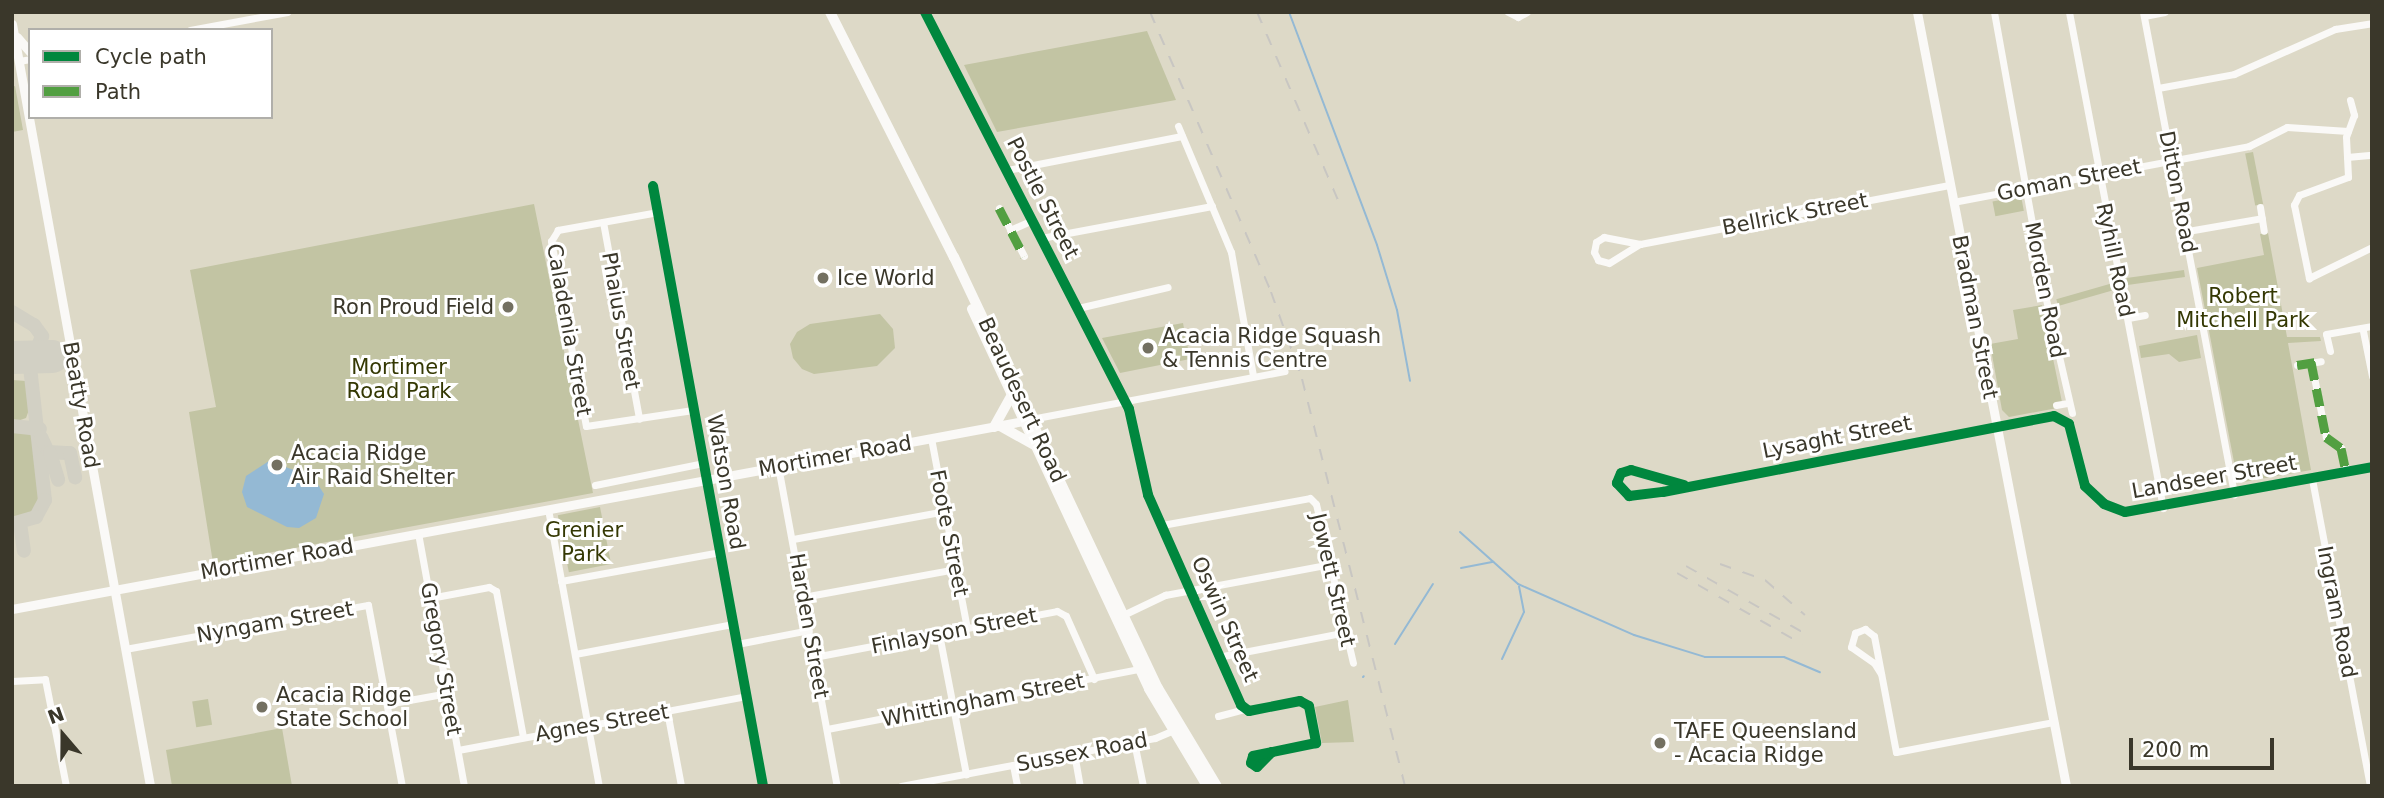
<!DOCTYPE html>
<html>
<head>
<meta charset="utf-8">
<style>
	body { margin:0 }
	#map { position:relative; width:2384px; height:798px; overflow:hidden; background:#ddd9c7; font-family:"DejaVu Sans",sans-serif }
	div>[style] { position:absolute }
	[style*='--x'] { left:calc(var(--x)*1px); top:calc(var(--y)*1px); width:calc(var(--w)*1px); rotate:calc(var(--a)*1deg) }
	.green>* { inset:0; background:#c2c4a3; transform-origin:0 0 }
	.water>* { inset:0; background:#94b9d4 }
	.stream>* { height:2px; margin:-1px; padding:0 1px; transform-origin:1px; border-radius:1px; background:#94b9d4 }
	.taxiway>* { height:14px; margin:-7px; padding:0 7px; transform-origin:7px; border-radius:7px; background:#d2d0c4 }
	.runway>* { height:33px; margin:-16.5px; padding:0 16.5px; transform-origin:16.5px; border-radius:16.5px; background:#d2d0c4 }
	.minor>* { height:7px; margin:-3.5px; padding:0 3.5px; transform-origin:3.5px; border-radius:3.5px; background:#faf9f7 }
	.major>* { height:9px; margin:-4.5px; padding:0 4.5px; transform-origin:4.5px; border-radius:4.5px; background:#faf9f7 }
	.highway>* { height:10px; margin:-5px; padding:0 5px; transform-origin:5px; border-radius:5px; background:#faf9f7 }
	.rail>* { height:2px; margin-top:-1px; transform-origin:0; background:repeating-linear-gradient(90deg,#c8c6c2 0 12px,transparent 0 24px) }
	.quiet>* { height:9px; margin-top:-4.5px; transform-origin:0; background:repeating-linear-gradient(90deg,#529f41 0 18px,transparent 0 27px) }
	.cycleway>* { height:10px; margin:-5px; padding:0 5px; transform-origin:5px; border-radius:5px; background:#00873e }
	.dots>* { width:19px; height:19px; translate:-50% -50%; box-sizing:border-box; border:4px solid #fff; border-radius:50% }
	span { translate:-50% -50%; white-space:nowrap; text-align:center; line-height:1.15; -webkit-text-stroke:6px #fff; paint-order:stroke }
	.street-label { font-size:21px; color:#3a372a }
	.poi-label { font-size:21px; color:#3a372a }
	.left { translate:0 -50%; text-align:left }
	.right { translate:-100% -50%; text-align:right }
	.park-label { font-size:21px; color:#343803 }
	.frame { position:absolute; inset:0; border:14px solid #3a372a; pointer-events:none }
	.legend { position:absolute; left:28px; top:28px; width:245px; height:91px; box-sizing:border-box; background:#fff; border:2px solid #b0afaa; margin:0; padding:9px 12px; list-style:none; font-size:21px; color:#3a372a }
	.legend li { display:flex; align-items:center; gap:14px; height:35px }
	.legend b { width:35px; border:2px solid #b0afaa }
	.north { position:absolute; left:28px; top:700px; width:70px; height:70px; -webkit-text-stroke:5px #fff; paint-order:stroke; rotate:340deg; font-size:19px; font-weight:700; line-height:28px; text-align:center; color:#3a372a }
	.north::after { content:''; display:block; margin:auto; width:24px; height:32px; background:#3a372a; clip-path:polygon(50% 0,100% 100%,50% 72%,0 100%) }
	.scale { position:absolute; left:2129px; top:738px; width:145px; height:32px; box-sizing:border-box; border:4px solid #3a372a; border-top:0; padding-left:9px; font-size:21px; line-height:24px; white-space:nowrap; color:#3a372a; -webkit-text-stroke:5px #fff; paint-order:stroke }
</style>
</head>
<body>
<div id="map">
	<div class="green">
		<div style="clip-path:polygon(1147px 31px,1176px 100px,997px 132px,964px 65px)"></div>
		<div style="clip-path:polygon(15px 86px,23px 130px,12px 132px,12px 87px)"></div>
		<div style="left:2253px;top:152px;width:53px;height:8px;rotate:79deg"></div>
		<div style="left:2021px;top:196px;width:15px;height:29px;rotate:79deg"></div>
		<div style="clip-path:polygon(534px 204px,593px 493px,213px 563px,189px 412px,216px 407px,190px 270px)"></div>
		<div style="clip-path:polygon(2268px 233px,2287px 337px,2320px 337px,2321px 341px,2288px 343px,2311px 470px,2238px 483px,2197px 268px,2264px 255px,2260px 234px)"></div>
		<div style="left:2184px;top:270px;width:7px;height:58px;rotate:82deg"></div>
		<div style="left:2113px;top:283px;width:7px;height:59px;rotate:74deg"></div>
		<div style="clip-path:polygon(2042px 305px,2063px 407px,2009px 417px,2002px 410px,1990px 344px,2018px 339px,2013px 310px)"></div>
		<div style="clip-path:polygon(880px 314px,893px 329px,895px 348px,877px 366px,814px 374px,802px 369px,793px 358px,790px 344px,797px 332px,810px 324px)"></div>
		<div style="clip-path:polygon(1183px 323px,1190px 359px,1120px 373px,1102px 338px)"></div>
		<div style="clip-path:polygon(2197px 335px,2201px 358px,2179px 362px,2169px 354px,2141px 358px,2139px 346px)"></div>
		<div style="clip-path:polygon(12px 380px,26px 381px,30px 407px,26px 418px,12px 423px)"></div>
		<div style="clip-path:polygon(33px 428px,41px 504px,32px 516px,12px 521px,12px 429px)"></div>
		<div style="left:600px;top:507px;width:58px;height:43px;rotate:79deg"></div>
		<div style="left:208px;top:699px;width:26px;height:16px;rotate:81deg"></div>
		<div style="clip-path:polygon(1348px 700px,1354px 742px,1322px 743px,1315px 707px)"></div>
		<div style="clip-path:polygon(282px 728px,292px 786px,172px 786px,166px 750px)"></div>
	</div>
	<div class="water">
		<div style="clip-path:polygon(269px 461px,313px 477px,324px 494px,316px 518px,299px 528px,287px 527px,247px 507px,242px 492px,246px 476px)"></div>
	</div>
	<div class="stream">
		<div style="--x:1289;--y:12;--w:249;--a:69.3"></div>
		<div style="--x:1377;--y:245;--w:68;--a:72.9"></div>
		<div style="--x:1397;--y:310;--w:72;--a:79.6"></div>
		<div style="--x:1460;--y:532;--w:78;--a:41.9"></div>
		<div style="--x:1518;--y:584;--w:127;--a:23.7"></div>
		<div style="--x:1634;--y:635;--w:74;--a:17.2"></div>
		<div style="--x:1705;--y:657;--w:79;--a:0"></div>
		<div style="--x:1784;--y:657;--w:39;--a:23"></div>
		<div style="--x:1461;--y:568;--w:33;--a:-11"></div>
		<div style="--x:1395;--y:644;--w:71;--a:-57.7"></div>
		<div style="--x:1502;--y:659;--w:52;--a:-64.9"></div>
		<div style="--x:1524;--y:612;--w:26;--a:-101"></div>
		<div style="--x:1363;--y:677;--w:1;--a:-45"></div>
	</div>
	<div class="taxiway">
		<div style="--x:12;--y:312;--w:26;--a:31"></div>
		<div style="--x:34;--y:325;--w:14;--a:54"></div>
		<div style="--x:42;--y:336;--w:33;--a:111"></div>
		<div style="--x:30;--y:367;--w:134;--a:83.6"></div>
		<div style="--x:45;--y:500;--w:19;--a:118"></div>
		<div style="--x:36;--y:517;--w:25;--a:164"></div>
		<div style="--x:12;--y:357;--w:24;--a:-19"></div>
		<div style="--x:35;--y:349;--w:13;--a:23"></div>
		<div style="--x:47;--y:354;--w:11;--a:128"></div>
		<div style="--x:40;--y:363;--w:12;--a:-149"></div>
		<div style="--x:30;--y:357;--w:16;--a:176"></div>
		<div style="--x:12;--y:426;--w:28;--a:6"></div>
		<div style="--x:41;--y:437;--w:17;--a:65"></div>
		<div style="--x:48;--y:452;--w:22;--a:3"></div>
		<div style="--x:70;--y:453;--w:25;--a:78"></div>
		<div style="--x:50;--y:453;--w:28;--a:73"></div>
		<div style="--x:20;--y:523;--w:28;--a:82"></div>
	</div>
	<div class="runway">
		<div style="--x:12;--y:357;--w:40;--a:-1.4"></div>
	</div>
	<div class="minor">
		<div style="--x:925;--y:12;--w:446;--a:62.8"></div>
		<div style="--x:1129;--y:409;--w:88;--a:77.5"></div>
		<div style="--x:1148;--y:495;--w:230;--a:66.1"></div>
		<div style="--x:1241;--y:705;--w:10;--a:37"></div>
		<div style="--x:1249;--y:711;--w:52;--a:-11.1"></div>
		<div style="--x:1300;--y:701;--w:10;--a:29"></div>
		<div style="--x:1309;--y:706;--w:38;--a:79"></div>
		<div style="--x:1316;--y:743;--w:45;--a:168.4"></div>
		<div style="--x:1272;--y:752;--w:21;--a:135"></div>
		<div style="--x:1257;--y:767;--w:7;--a:-146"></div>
		<div style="--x:1251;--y:763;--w:7;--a:-74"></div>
		<div style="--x:1253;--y:756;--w:19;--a:-12"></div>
		<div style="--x:1508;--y:12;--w:11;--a:27"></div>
		<div style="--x:1518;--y:17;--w:10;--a:-29"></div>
		<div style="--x:1994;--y:12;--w:214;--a:79.8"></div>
		<div style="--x:2032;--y:223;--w:36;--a:72"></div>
		<div style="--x:2043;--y:257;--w:12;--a:104"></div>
		<div style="--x:2040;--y:269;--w:26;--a:79"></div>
		<div style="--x:2045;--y:295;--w:121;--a:77.1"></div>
		<div style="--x:2069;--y:12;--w:505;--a:79.27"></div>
		<div style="--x:2143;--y:12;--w:491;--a:79.3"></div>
		<div style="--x:2144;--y:16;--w:21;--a:-11"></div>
		<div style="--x:190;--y:30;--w:99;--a:-10.5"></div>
		<div style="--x:19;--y:61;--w:11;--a:-10"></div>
		<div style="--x:2158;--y:88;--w:77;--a:-10.4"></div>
		<div style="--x:2234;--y:74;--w:111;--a:-24"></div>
		<div style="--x:2335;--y:29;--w:37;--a:-9"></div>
		<div style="--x:2350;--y:100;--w:16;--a:75"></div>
		<div style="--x:2354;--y:115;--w:23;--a:110"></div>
		<div style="--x:2346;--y:137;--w:40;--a:87.1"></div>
		<div style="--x:2348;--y:177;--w:52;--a:159.8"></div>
		<div style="--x:2299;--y:195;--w:11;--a:117"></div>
		<div style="--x:2294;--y:205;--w:75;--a:78.4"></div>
		<div style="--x:2309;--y:278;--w:70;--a:-26.2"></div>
		<div style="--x:1178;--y:126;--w:137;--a:67.2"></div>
		<div style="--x:1231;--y:252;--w:126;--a:79.9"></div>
		<div style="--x:2347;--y:157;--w:25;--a:-5"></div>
		<div style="--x:1007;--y:170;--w:178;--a:-11"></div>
		<div style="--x:653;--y:186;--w:610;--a:79.61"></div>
		<div style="--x:1953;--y:202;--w:301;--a:-10.7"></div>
		<div style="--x:2249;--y:146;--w:42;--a:-26.6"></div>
		<div style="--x:2287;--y:127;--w:61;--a:3.8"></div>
		<div style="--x:2260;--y:207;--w:24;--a:81"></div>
		<div style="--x:999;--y:208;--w:54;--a:62.5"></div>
		<div style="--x:658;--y:212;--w:102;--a:169.8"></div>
		<div style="--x:558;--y:230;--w:13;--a:122"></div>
		<div style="--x:551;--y:241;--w:188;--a:79.3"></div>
		<div style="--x:586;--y:426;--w:108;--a:-8.5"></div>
		<div style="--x:603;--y:222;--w:200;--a:79.6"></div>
		<div style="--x:1010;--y:230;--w:24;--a:-24"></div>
		<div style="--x:2182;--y:232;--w:81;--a:-9.9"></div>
		<div style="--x:1041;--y:238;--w:174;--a:-10.6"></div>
		<div style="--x:1640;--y:244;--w:37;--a:-169"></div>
		<div style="--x:1604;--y:237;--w:9;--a:148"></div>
		<div style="--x:1596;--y:242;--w:10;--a:101"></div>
		<div style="--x:1594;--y:252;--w:9;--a:63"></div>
		<div style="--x:1598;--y:260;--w:11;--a:15"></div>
		<div style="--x:1609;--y:263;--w:36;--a:-32"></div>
		<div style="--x:1640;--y:244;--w:316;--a:-10.8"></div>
		<div style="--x:1078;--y:308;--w:92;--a:-13.1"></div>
		<div style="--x:2128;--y:318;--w:17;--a:-10"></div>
		<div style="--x:2363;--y:331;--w:46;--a:78.7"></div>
		<div style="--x:2330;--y:351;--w:17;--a:-103"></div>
		<div style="--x:2326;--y:334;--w:47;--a:-9.9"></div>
		<div style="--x:2311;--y:362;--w:76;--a:78.7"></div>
		<div style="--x:2326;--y:437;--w:19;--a:36"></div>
		<div style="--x:2341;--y:448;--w:25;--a:78"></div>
		<div style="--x:2297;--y:365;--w:24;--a:-9"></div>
		<div style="--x:2056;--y:405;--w:11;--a:-10"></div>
		<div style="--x:1031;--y:419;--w:258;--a:-10.7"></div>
		<div style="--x:931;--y:438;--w:193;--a:79.3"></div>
		<div style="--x:778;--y:466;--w:325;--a:79.6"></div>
		<div style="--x:2312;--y:479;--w:312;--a:79.3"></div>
		<div style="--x:595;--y:485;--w:110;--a:-11.5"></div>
		<div style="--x:1684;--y:485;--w:55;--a:-164.2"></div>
		<div style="--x:1631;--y:470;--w:10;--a:163"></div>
		<div style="--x:1621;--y:473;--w:11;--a:112"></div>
		<div style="--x:1617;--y:483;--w:18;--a:47"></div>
		<div style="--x:1629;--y:496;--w:34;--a:-7"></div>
		<div style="--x:1663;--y:492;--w:398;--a:-11"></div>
		<div style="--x:2054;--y:416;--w:17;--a:28"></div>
		<div style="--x:2069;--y:424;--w:64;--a:75.5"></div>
		<div style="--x:2085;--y:486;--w:26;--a:43"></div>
		<div style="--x:2104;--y:504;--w:22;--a:21"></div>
		<div style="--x:2125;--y:512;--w:251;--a:-10.3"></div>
		<div style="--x:548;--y:509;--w:282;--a:79.6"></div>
		<div style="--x:1162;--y:525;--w:150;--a:-10.3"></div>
		<div style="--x:1310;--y:498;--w:8;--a:45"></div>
		<div style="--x:1316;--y:504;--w:163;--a:76.9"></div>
		<div style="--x:418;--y:533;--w:257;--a:79.7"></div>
		<div style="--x:793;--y:539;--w:155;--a:-10.4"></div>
		<div style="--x:561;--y:581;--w:162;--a:-10.3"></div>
		<div style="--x:803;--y:597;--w:156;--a:-10.4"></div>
		<div style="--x:430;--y:598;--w:60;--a:-10.6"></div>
		<div style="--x:489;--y:587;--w:8;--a:30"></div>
		<div style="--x:496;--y:591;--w:148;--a:79.5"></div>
		<div style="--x:1123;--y:615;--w:47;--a:-25.5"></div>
		<div style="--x:1165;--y:595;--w:168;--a:-10.6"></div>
		<div style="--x:939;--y:634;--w:143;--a:79.1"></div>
		<div style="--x:737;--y:644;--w:73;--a:-11"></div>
		<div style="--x:125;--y:649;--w:247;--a:-10.3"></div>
		<div style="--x:368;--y:605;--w:184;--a:79.4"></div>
		<div style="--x:575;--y:654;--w:161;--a:-10.8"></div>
		<div style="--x:1223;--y:656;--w:125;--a:-11"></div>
		<div style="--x:814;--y:657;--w:247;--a:-10.7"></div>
		<div style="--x:1057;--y:611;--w:10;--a:29"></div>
		<div style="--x:1066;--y:616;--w:69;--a:66"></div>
		<div style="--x:1881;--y:674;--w:13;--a:-122"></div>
		<div style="--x:1874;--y:663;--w:28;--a:-145"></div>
		<div style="--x:1851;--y:647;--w:15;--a:-74"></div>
		<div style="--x:1855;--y:633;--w:11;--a:-22"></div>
		<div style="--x:1865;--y:629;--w:11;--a:38"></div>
		<div style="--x:1874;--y:636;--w:118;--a:79.3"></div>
		<div style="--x:1896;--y:752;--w:161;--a:-10.8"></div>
		<div style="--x:12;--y:681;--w:33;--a:-3"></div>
		<div style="--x:45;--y:679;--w:109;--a:78.9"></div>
		<div style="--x:387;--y:704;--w:62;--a:-10.2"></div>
		<div style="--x:667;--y:711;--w:76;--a:79.4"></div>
		<div style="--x:1218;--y:716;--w:27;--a:-15"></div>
		<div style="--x:827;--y:729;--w:318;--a:-10.9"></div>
		<div style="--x:1134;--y:742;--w:45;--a:78.4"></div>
		<div style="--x:458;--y:750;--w:293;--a:-10.6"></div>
		<div style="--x:1074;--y:753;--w:34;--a:80"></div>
		<div style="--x:1013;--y:765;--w:21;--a:79"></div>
		<div style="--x:901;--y:786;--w:258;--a:-10.7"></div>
		<div style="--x:1155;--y:738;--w:23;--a:-23"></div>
	</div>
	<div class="major">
		<div style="--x:1917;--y:12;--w:788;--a:79.1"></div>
		<div style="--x:12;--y:24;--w:774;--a:79.73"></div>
		<div style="--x:17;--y:37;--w:20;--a:49"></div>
		<div style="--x:12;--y:609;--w:1034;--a:-10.53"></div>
	</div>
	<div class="highway">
		<div style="--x:830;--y:12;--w:275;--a:63.2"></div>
		<div style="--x:954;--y:257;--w:477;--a:64.7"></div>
		<div style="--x:1158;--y:688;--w:114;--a:59"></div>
		<div style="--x:972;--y:309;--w:419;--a:65"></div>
		<div style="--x:1149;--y:689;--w:113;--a:59.1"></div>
		<div style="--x:1000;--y:426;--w:38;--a:29"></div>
		<div style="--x:994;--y:427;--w:35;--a:-61"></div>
	</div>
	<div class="rail">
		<div style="--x:1150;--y:12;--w:305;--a:66.6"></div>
		<div style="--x:1271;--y:292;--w:92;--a:70.4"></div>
		<div style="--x:1302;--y:379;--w:420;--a:75.8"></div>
		<div style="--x:1257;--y:12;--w:210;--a:66.7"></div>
		<div style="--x:1720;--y:564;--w:48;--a:19.6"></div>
		<div style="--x:1765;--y:580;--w:53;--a:41.2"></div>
		<div style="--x:1686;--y:566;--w:133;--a:29.6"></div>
		<div style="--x:1677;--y:573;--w:144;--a:29.6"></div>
	</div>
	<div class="quiet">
		<div style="--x:999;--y:208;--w:54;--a:62.5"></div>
		<div style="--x:2311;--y:362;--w:76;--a:78.7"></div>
		<div style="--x:2326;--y:437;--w:19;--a:36"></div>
		<div style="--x:2341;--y:448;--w:25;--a:78"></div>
		<div style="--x:2297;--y:365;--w:24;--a:-9"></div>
	</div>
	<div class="cycleway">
		<div style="--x:925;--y:12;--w:446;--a:62.8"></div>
		<div style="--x:1129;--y:409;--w:88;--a:77.5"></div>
		<div style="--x:1148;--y:495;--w:230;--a:66.1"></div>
		<div style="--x:1241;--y:705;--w:10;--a:37"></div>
		<div style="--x:1249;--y:711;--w:52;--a:-11.1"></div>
		<div style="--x:1300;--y:701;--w:10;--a:29"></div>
		<div style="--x:1309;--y:706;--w:38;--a:79"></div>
		<div style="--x:1316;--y:743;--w:45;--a:168.4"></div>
		<div style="--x:1272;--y:752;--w:21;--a:135"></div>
		<div style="--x:1257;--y:767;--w:7;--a:-146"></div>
		<div style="--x:1251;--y:763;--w:7;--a:-74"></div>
		<div style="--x:1253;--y:756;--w:19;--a:-12"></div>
		<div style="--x:653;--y:186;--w:610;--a:79.61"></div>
		<div style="--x:1684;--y:485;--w:55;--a:-164.2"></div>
		<div style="--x:1631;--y:470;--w:10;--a:163"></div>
		<div style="--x:1621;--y:473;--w:11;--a:112"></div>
		<div style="--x:1617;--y:483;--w:18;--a:47"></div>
		<div style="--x:1629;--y:496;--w:34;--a:-7"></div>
		<div style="--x:1663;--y:492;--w:398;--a:-11"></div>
		<div style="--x:2054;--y:416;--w:17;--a:28"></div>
		<div style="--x:2069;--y:424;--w:64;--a:75.5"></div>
		<div style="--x:2085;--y:486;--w:26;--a:43"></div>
		<div style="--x:2104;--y:504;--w:22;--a:21"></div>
		<div style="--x:2125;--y:512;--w:251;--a:-10.3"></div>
	</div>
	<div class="dots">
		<div style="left:823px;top:278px;background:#737061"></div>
		<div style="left:508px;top:307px;background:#737061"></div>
		<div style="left:1148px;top:348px;background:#737061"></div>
		<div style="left:277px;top:465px;background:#737061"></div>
		<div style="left:262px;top:707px;background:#737061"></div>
		<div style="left:1660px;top:743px;background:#737061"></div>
	</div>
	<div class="street-label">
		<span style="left:2069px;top:180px;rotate:-11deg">Goman Street</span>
		<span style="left:2178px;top:192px;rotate:79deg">Ditton Road</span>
		<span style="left:1043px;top:198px;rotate:63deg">Postle Street</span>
		<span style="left:1795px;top:214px;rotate:-11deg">Bellrick Street</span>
		<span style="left:2115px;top:260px;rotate:78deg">Ryhill Road</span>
		<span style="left:2045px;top:290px;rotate:79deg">Morden Road</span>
		<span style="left:1975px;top:317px;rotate:79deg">Bradman Street</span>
		<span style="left:621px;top:321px;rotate:80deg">Phaius Street</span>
		<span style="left:569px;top:330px;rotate:80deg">Caladenia Street</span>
		<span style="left:1022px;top:400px;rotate:65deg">Beaudesert Road</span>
		<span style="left:81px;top:405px;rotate:80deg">Beatty Road</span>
		<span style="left:1837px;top:437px;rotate:-11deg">Lysaght Street</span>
		<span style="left:835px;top:456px;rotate:-10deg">Mortimer Road</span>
		<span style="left:2214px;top:477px;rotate:-10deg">Landseer Street</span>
		<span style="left:726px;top:482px;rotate:80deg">Watson Road</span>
		<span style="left:949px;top:533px;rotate:79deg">Foote Street</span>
		<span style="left:277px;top:559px;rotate:-10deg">Mortimer Road</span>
		<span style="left:1333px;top:580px;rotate:77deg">Jowett Street</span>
		<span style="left:2337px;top:612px;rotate:79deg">Ingram Road</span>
		<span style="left:1225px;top:619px;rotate:66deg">Oswin Street</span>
		<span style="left:275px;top:622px;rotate:-10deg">Nyngam Street</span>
		<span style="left:809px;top:626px;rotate:80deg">Harden Street</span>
		<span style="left:954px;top:631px;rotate:-11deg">Finlayson Street</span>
		<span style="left:441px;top:659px;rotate:80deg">Gregory Street</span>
		<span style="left:983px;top:700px;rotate:-11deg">Whittingham Street</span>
		<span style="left:602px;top:723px;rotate:-10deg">Agnes Street</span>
		<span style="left:1082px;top:752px;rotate:-11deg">Sussex Road</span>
	</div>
	<div class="poi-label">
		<span class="left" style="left:837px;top:278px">Ice World</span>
		<span class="right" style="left:494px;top:307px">Ron Proud Field</span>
		<span class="left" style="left:1162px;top:348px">Acacia Ridge Squash<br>&amp; Tennis Centre</span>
		<span class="left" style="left:291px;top:465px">Acacia Ridge<br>Air Raid Shelter</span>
		<span class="left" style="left:276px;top:707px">Acacia Ridge<br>State School</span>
		<span class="left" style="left:1674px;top:743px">TAFE Queensland<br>- Acacia Ridge</span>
	</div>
	<div class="park-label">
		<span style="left:2243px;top:308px">Robert<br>Mitchell Park</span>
		<span style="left:399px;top:379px">Mortimer<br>Road Park</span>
		<span style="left:584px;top:542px">Grenier<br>Park</span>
	</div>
	<div class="frame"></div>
	<ul class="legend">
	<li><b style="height:9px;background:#00873e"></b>Cycle path</li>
	<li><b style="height:9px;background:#529f41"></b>Path</li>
	</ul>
	<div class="north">N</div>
	<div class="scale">200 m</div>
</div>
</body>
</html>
